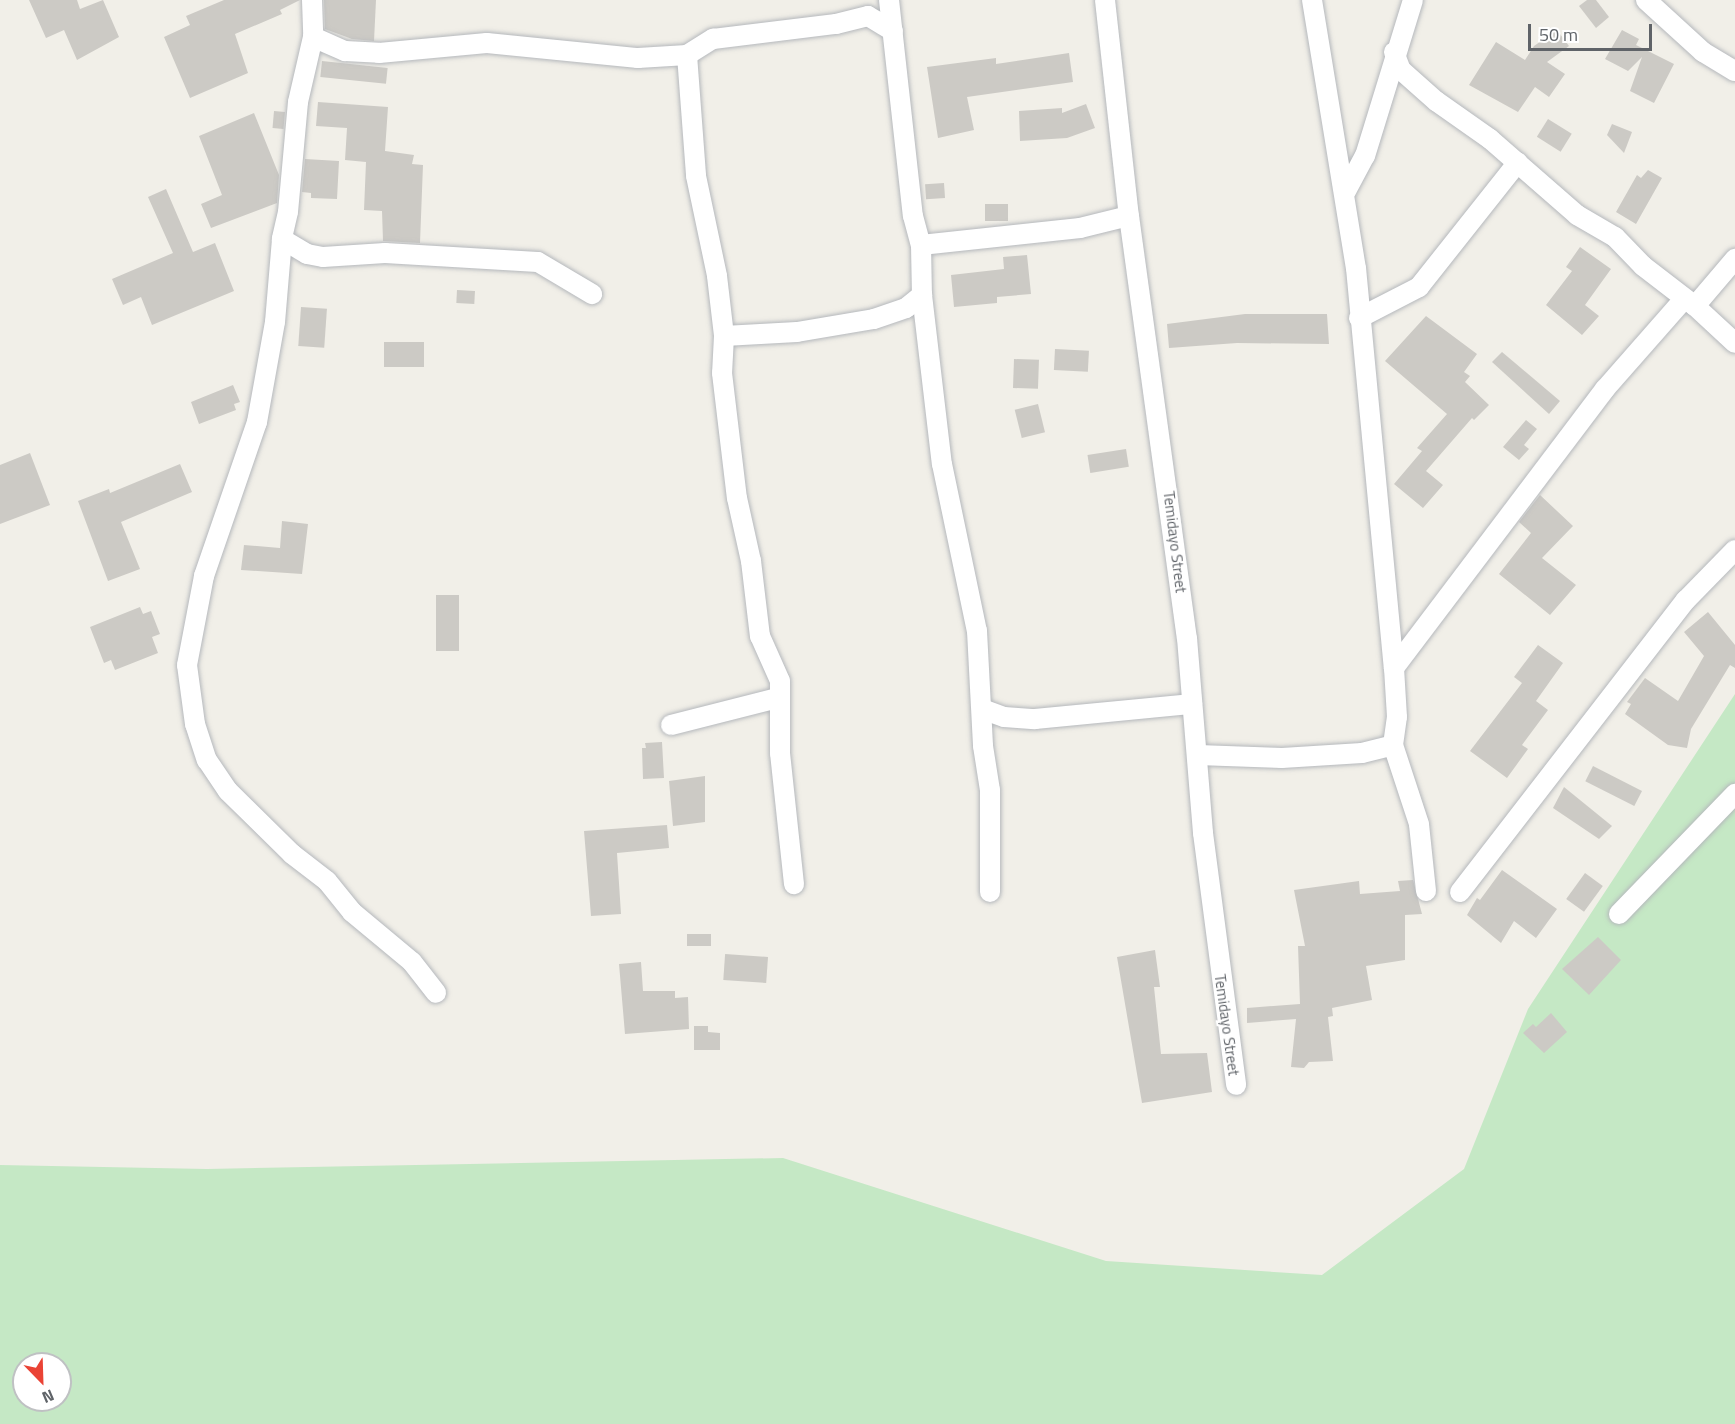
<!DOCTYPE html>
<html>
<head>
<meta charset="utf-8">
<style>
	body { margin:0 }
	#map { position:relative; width:1735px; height:1424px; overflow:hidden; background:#f1efe8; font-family:"Titillium Web",sans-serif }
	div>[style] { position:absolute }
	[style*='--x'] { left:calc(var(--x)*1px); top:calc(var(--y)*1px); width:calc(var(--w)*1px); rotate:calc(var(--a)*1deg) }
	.green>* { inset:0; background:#c5e8c5 }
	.building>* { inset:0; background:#cccac5; transform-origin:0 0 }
	.roads { filter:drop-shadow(0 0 2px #b5b8bc) drop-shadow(0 0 2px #b5b8bc) }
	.minor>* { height:20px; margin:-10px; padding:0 10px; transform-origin:10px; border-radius:10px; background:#fff }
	span { translate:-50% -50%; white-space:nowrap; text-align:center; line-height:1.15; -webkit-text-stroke:4.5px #fff; paint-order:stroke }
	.street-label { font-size:15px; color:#5f6368 }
	.north { position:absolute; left:12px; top:1352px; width:60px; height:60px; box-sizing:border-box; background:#fff; border:2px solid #bfc1c3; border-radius:50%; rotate:157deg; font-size:16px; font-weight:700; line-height:24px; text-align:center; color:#5f6368 }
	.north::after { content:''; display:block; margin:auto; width:21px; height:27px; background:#ea4335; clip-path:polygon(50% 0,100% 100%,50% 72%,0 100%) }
	.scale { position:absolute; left:1528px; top:24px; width:124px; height:27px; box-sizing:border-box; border:3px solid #5f6368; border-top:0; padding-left:8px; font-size:18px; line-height:21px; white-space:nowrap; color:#5f6368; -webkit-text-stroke:4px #fff; paint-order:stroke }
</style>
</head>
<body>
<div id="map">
	<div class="green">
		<div style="clip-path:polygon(evenodd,1735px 694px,1735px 1424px,0 1424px,0 1165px,207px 1169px,783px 1158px,1106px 1261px,1322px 1275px,1464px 1169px,1528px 1009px,1735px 694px,24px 1364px,60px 1364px,60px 1400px,24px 1400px,24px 1364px)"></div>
	</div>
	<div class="building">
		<div style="clip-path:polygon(29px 0,77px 0,80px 9px,103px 0,119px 37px,77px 60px,64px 30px,46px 38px)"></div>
		<div style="clip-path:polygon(224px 0,300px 0,280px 10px,282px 14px,235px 34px,248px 73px,190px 98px,164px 37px,190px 25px,186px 16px)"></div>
		<div style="clip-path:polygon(324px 0,376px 0,374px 41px,352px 39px,325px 29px)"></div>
		<div style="clip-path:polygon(1587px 0,1596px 0,1609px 17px,1596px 28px,1579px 6px)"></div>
		<div style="clip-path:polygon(1557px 30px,1569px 46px,1547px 62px,1565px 74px,1549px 97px,1535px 87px,1518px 112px,1469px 85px,1496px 42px,1525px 60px,1534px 46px)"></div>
		<div style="clip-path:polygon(1622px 30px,1639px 39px,1636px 45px,1674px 64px,1654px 103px,1630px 91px,1642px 57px,1628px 71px,1605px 59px)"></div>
		<div style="clip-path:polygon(1069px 53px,1073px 82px,967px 97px,974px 130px,938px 138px,927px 67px,996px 58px,996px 64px)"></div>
		<div style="left:322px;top:61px;width:66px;height:16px;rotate:6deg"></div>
		<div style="clip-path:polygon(318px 102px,388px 107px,385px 151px,414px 155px,412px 164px,423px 165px,420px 243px,383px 241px,382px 211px,364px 210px,366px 162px,345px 160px,347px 128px,316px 126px)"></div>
		<div style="clip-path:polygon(1086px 104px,1095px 128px,1067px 138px,1020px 141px,1019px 111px,1062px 108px,1062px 113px)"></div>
		<div style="left:274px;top:111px;width:11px;height:17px;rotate:5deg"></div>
		<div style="clip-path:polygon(254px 113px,279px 175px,277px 203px,211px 228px,201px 204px,222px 195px,199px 136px)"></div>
		<div style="left:1548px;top:119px;width:28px;height:21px;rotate:32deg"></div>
		<div style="clip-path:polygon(1612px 124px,1632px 132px,1624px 153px,1607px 135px)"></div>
		<div style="clip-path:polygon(305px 159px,339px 161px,337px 199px,311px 198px,311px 193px,302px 192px)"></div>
		<div style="clip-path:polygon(1648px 170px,1662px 178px,1636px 224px,1616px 212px,1637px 175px,1641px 178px)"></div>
		<div style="left:944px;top:183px;width:15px;height:19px;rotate:86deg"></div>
		<div style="clip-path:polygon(166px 189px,193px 252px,215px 243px,234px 291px,152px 325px,141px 297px,123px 305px,112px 279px,173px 253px,148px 197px)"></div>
		<div style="left:985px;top:204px;width:23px;height:17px"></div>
		<div style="clip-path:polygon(1580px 247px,1611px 269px,1585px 305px,1599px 316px,1582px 335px,1546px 305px,1572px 271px,1566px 267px)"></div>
		<div style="clip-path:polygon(1027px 255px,1031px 294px,997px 297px,997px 303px,954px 307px,951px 275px,1004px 269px,1003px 257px)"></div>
		<div style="left:457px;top:290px;width:18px;height:13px;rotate:3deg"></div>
		<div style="left:301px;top:307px;width:26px;height:39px;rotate:4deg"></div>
		<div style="clip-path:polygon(1245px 314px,1327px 314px,1329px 344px,1237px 343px,1169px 348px,1167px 324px)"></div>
		<div style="clip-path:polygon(1426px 316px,1477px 354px,1464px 372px,1470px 376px,1465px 382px,1489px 405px,1474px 420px,1472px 418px,1426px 471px,1443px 485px,1423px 508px,1394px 484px,1422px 451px,1417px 448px,1447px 414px,1385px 361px)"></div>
		<div style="left:384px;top:342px;width:40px;height:25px"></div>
		<div style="left:1055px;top:349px;width:34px;height:21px;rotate:3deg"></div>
		<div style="clip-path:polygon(1502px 352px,1560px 401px,1549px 414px,1492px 362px)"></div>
		<div style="left:1014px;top:359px;width:25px;height:29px;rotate:2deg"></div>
		<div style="clip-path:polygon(233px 385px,240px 402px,234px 404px,236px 410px,199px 424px,191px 402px)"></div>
		<div style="left:1038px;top:404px;width:29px;height:24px;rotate:76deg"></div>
		<div style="clip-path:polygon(1526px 420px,1537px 429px,1524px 445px,1529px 449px,1519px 460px,1503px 447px)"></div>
		<div style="left:1126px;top:449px;width:18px;height:39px;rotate:81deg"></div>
		<div style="clip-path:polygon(30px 453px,50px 505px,0 524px,0 465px)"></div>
		<div style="clip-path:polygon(180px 464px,192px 492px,121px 522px,140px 569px,108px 581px,78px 501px,109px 489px,110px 493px)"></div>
		<div style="clip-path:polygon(1540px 495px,1573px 526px,1542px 558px,1576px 585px,1550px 615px,1499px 574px,1531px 533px,1519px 522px)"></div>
		<div style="clip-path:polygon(282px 521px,308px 524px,302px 574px,241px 570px,244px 545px,280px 548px)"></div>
		<div style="left:436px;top:595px;width:23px;height:56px"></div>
		<div style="clip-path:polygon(140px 607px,143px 614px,151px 611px,160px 634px,152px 637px,158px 653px,115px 670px,111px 660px,104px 663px,90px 627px)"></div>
		<div style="clip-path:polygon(1708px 612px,1735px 645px,1735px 668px,1730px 665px,1691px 729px,1687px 748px,1668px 745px,1625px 714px,1631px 704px,1627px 702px,1645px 678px,1678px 701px,1704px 656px,1684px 632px)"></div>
		<div style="clip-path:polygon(1538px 645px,1563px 663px,1536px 701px,1548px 710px,1522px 745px,1528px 749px,1507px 778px,1470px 751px,1522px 683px,1514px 677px)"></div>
		<div style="clip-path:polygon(662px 742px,664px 778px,643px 779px,642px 748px,646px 748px,645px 743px)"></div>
		<div style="left:1593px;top:766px;width:55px;height:17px;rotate:27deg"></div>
		<div style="clip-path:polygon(705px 776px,705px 822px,673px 826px,669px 781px)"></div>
		<div style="clip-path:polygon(1564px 787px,1612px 826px,1599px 839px,1553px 808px)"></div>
		<div style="clip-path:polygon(667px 825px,669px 848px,617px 853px,621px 914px,591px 916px,584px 831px)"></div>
		<div style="clip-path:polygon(1502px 870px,1557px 909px,1536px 938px,1514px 921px,1501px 943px,1467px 915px,1477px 898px,1480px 900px)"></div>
		<div style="left:1585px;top:873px;width:22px;height:32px;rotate:36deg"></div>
		<div style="clip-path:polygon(1413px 880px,1422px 914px,1405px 915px,1405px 960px,1366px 966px,1372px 1000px,1332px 1008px,1333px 1016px,1328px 1017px,1333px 1061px,1309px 1062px,1304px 1068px,1291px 1067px,1296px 1019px,1247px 1023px,1247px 1008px,1300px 1004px,1298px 946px,1305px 946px,1294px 890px,1359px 881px,1360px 894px,1400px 891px,1398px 881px)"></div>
		<div style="left:687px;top:934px;width:24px;height:12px"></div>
		<div style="clip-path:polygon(1598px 937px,1621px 960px,1589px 995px,1562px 969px)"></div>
		<div style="clip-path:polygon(1155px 950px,1160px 987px,1154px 987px,1161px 1054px,1207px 1053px,1212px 1092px,1142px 1103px,1117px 957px)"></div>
		<div style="left:768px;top:957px;width:26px;height:43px;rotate:94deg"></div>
		<div style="clip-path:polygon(641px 962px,643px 991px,675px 991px,675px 998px,688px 997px,689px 1029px,625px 1034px,619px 964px)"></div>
		<div style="clip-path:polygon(1551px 1013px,1567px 1032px,1544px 1053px,1523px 1033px,1533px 1024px,1536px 1027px)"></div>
		<div style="clip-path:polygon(694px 1026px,708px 1026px,708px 1032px,720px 1033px,720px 1050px,694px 1050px)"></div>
	</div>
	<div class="roads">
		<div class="minor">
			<div style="--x:312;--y:0;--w:37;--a:88"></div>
			<div style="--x:313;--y:37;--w:67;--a:103"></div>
			<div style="--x:298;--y:102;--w:110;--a:95.2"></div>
			<div style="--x:288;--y:212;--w:28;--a:103"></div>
			<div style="--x:282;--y:239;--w:29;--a:31"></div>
			<div style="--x:307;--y:254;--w:16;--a:11"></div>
			<div style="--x:323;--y:257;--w:62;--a:-3.7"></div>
			<div style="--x:385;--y:253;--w:153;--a:3.4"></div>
			<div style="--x:538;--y:262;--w:63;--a:30.7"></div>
			<div style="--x:889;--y:0;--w:217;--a:83.7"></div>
			<div style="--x:913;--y:216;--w:30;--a:75"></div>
			<div style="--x:921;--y:245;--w:50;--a:88.9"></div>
			<div style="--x:922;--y:295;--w:170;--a:83.3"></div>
			<div style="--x:942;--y:464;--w:171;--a:78.2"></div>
			<div style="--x:977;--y:631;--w:115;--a:87"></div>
			<div style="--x:983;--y:746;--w:45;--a:81"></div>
			<div style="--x:990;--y:790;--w:102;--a:90"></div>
			<div style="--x:1105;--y:0;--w:217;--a:83.7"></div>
			<div style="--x:1129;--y:216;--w:426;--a:82.2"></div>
			<div style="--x:1187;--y:638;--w:196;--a:85.3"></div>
			<div style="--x:1203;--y:833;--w:254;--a:82.5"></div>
			<div style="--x:1312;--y:0;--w:272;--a:80.7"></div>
			<div style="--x:1356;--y:268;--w:402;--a:84.6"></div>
			<div style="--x:1646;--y:0;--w:77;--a:42.4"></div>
			<div style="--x:1703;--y:52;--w:37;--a:31"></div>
			<div style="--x:313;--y:37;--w:35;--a:24"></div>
			<div style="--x:345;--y:51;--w:34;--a:3"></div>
			<div style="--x:379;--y:53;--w:108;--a:-5.3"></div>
			<div style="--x:487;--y:43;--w:152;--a:5.7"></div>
			<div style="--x:638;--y:58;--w:49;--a:-3.5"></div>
			<div style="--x:687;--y:55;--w:31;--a:-32"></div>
			<div style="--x:713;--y:39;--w:124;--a:-7"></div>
			<div style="--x:836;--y:24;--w:33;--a:-14"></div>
			<div style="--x:868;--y:16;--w:29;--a:31"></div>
			<div style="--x:1394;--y:52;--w:19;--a:69"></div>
			<div style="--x:1401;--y:70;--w:47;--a:41.5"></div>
			<div style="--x:1436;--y:101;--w:66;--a:35.1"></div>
			<div style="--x:1490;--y:139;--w:116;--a:41.1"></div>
			<div style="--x:1577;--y:215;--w:44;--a:30.1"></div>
			<div style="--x:1615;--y:237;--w:40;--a:46"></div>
			<div style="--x:1643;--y:266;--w:66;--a:37.6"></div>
			<div style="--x:1695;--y:306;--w:62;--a:-49.6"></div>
			<div style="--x:687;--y:55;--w:121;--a:85.7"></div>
			<div style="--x:696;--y:176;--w:102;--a:78.1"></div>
			<div style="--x:717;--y:276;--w:60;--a:83.3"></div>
			<div style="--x:724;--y:336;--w:37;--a:93"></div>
			<div style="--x:722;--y:373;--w:126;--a:83.2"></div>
			<div style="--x:737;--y:498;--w:65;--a:77.5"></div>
			<div style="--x:751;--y:561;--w:76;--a:83.2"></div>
			<div style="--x:760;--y:636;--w:49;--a:66"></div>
			<div style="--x:780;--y:681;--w:72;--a:90"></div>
			<div style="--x:780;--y:753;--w:132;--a:83.9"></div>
			<div style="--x:1346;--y:191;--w:40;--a:-62"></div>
			<div style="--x:1365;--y:156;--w:163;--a:-72.9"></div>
			<div style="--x:282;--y:239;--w:83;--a:94.8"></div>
			<div style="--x:275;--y:322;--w:102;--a:100.2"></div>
			<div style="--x:257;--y:422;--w:163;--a:109"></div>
			<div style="--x:204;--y:576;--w:91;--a:100.8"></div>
			<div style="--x:187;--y:665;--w:60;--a:82.3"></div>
			<div style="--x:195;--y:724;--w:38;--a:72"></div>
			<div style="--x:207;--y:760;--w:37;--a:56"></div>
			<div style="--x:228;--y:791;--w:90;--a:44.5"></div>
			<div style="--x:292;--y:854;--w:44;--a:37.6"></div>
			<div style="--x:327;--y:881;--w:40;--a:51"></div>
			<div style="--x:352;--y:912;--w:78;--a:39.8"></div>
			<div style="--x:412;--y:962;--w:39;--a:52"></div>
			<div style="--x:921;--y:245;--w:160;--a:-6.1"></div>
			<div style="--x:1080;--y:228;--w:50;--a:-13.8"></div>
			<div style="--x:1695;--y:306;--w:54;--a:42.8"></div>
			<div style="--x:1359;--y:318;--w:68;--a:-27.3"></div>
			<div style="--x:1419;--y:287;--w:159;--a:-51.6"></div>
			<div style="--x:724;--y:336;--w:73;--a:-3.1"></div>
			<div style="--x:797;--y:332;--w:78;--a:-9.6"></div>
			<div style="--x:874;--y:319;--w:34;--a:-19"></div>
			<div style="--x:906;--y:308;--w:21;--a:-39"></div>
			<div style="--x:982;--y:709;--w:23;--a:20"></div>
			<div style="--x:1004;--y:717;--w:31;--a:4"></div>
			<div style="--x:1035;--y:719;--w:158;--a:-5.5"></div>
			<div style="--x:671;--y:725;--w:110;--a:-14.2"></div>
			<div style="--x:1198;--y:755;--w:84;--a:2"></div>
			<div style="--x:1282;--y:758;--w:80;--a:-3.6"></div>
			<div style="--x:1362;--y:753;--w:32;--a:-14"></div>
			<div style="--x:1426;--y:891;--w:67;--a:-96"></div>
			<div style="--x:1419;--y:824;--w:83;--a:-108.2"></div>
			<div style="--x:1393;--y:745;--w:28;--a:-82"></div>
			<div style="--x:1397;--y:717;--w:49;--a:-93.5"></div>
			<div style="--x:1394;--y:668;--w:350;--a:-52.9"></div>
			<div style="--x:1605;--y:389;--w:120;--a:-48.7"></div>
			<div style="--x:1460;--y:892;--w:369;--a:-52.3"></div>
			<div style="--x:1686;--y:600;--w:70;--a:-45.6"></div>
			<div style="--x:1619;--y:914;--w:167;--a:-46"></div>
		</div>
	</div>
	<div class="street-label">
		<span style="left:1175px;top:542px;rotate:83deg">Temidayo Street</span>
		<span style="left:1227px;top:1025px;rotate:82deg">Temidayo Street</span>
	</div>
	<div class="north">N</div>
	<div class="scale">50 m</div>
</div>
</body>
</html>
